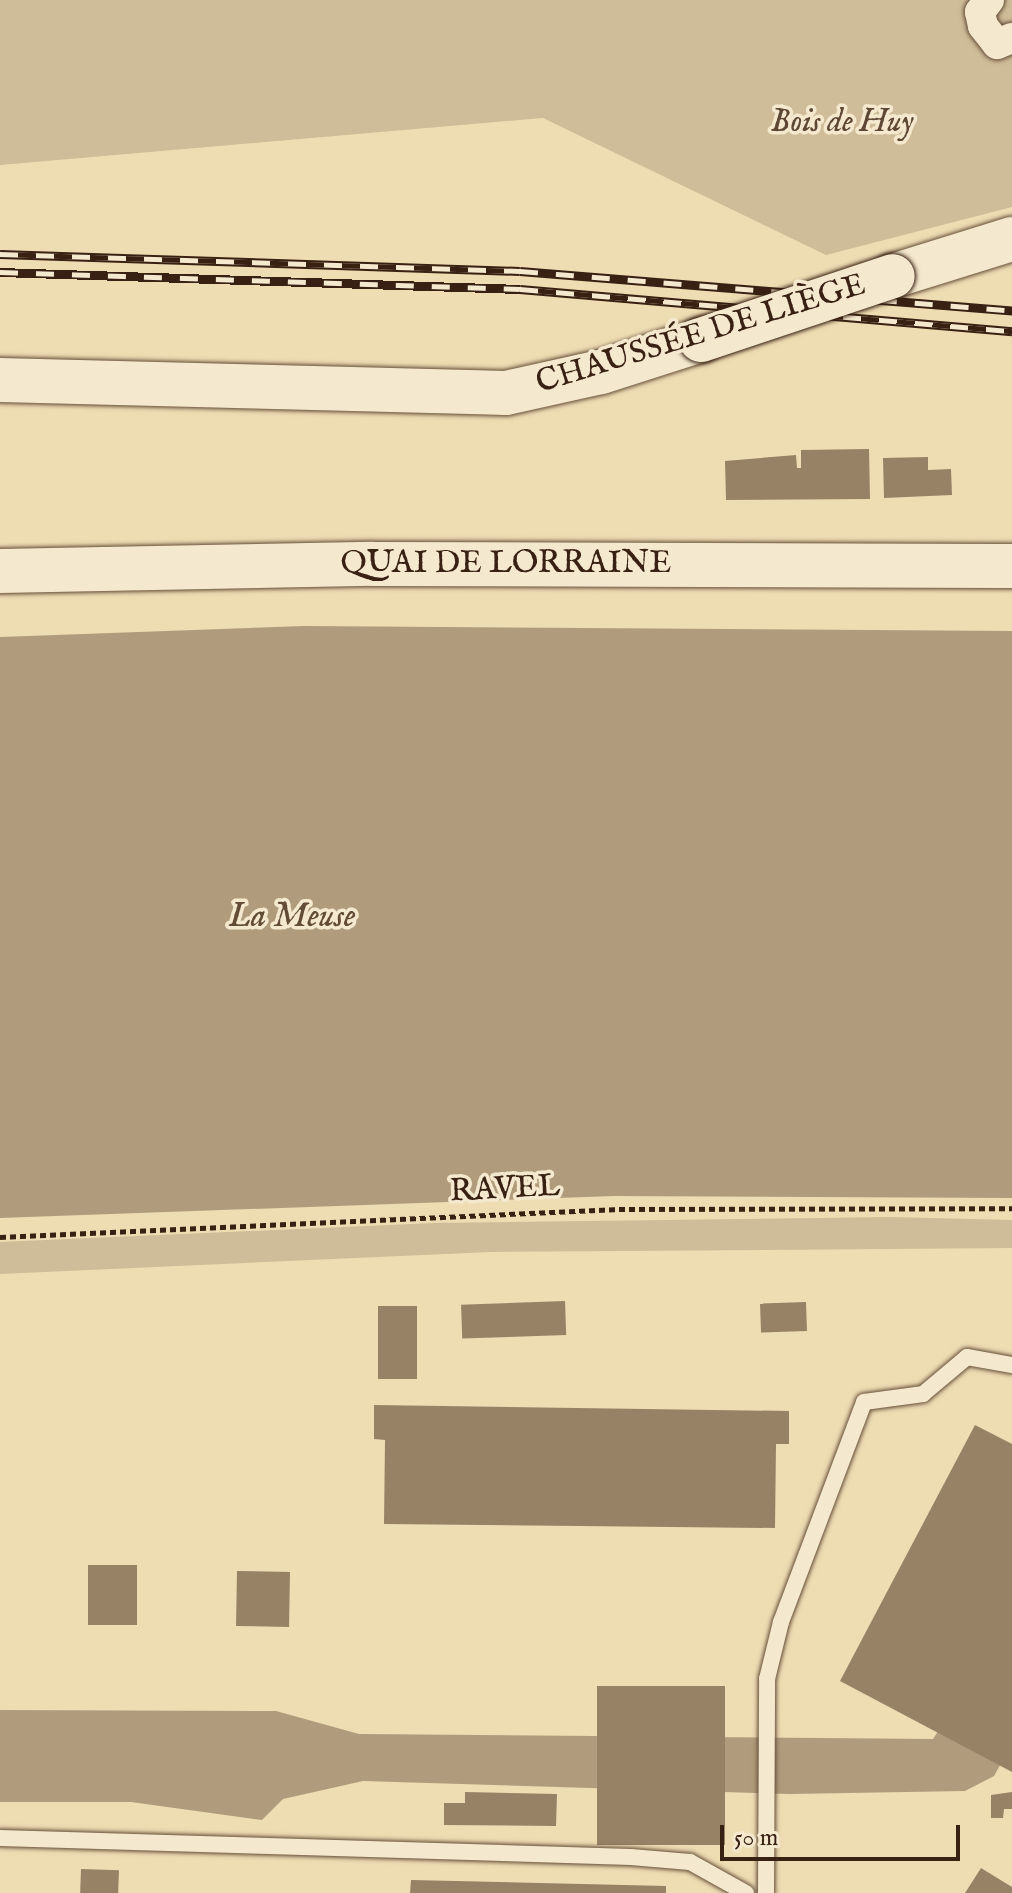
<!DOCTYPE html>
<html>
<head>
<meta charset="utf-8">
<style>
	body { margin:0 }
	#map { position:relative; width:1012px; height:1893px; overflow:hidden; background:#eedcb3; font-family:"IM FELL English",serif }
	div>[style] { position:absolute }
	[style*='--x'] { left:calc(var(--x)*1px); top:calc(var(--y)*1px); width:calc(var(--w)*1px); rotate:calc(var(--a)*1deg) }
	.green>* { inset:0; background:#cfbc98 }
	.water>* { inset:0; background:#b09c7c }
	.building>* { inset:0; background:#978266; transform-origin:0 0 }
	.path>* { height:5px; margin-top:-2.5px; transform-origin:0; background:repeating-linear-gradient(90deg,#382012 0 6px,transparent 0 10px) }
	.roads { filter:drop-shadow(0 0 2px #664f3a) drop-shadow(0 0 2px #664f3a) }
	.service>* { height:16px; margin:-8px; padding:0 8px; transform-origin:8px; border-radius:8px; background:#f4e8ce }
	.minor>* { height:30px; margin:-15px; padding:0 15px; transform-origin:15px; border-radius:15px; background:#f4e8ce }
	.secondary>* { height:44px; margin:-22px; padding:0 22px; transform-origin:22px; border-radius:22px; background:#f4e8ce }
	.rail>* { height:9px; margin-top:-4.5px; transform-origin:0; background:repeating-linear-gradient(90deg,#f4e8ce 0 18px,#382012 0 36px); box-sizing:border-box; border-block:2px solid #382012 }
	.bridges { filter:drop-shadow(0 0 2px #382012) drop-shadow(0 0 2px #382012) }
	.secondary-bridge>* { height:44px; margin:-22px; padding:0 22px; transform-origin:22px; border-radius:22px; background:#f4e8ce }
	span { translate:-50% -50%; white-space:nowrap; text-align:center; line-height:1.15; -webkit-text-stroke:7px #f4e8ce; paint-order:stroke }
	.park-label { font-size:32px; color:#5e4734; font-style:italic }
	.street-label { font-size:32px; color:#382012 }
	.water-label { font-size:34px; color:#624b37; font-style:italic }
	.scale { position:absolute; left:720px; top:1825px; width:240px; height:36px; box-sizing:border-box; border:4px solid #382012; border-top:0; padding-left:10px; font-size:24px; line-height:28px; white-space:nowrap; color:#382012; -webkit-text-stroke:6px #f4e8ce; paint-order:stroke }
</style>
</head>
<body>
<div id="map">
	<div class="green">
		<div style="clip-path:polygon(0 0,1012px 0,1012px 207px,826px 255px,543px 118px,0 165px)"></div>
		<div style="clip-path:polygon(890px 1217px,1012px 1220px,1012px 1248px,490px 1252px,0 1274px,0 1242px,434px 1223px)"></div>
	</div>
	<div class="water">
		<div style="clip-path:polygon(304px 626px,1012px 631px,1012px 1198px,614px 1196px,0 1218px,0 637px)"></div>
		<div style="clip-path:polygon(1012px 1618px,1012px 1744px,994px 1776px,965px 1791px,789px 1794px,363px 1781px,283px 1799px,262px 1820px,131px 1802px,0 1802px,0 1710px,276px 1711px,359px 1734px,933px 1739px)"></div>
	</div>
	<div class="building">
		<div style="clip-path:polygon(869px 449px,870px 499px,726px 500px,725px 461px,796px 455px,797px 468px,801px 468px,801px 450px)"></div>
		<div style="clip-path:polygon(928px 457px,928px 470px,951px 469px,952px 495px,884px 498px,883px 458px)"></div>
		<div style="left:565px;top:1301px;width:34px;height:104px;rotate:88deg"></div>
		<div style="left:806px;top:1302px;width:29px;height:46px;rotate:88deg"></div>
		<div style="left:378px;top:1306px;width:39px;height:73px"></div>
		<div style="clip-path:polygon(374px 1405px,789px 1411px,789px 1444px,776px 1444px,775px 1528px,384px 1524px,385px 1440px,374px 1439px)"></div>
		<div style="clip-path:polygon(975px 1425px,1012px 1444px,1012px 1772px,840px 1681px)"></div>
		<div style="left:88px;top:1565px;width:49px;height:60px"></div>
		<div style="left:237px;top:1571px;width:53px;height:55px;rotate:1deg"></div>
		<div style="left:597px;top:1686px;width:128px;height:159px"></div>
		<div style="clip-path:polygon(465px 1792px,557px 1794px,556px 1826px,444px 1825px,444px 1803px,465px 1803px)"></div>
		<div style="clip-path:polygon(1012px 1792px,1012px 1809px,1004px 1809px,1003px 1818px,991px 1818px,991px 1795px)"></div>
		<div style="clip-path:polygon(981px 1868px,1012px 1887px,1012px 1893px,965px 1893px)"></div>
		<div style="left:81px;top:1869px;width:38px;height:24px;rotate:2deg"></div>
		<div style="clip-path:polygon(411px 1880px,666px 1886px,666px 1893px,410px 1893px)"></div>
	</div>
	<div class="path">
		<div style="--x:0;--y:1237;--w:620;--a:-2.59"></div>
		<div style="--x:619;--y:1209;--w:393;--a:-0.1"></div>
	</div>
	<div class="roads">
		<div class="service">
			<div style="--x:0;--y:1838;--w:631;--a:1.72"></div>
			<div style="--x:631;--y:1857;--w:59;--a:4.8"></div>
			<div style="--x:690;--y:1862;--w:64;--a:29"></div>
			<div style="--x:766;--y:1893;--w:214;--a:-89.7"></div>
			<div style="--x:767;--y:1679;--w:59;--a:-76.2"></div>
			<div style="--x:781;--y:1622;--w:235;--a:-69.3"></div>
			<div style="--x:864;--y:1402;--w:60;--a:-7.7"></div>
			<div style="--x:923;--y:1394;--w:57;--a:-40.1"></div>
			<div style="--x:967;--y:1357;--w:46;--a:10.1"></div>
		</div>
		<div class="minor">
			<div style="--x:989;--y:0;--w:15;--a:127"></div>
			<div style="--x:980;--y:12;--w:14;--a:78"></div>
			<div style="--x:983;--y:26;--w:23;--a:52"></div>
			<div style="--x:997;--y:44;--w:16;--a:-22"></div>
		</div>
		<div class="secondary">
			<div style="--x:893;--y:276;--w:125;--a:-17.3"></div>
			<div style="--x:0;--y:380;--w:506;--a:1.47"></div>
			<div style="--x:506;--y:393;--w:97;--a:-12.5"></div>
			<div style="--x:601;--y:372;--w:105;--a:-17.7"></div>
			<div style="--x:0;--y:571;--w:373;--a:-1.1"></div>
			<div style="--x:373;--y:564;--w:639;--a:0.18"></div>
		</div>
	</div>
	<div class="rail">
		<div style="--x:0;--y:254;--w:520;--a:1.87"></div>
		<div style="--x:520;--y:271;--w:494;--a:4.6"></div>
		<div style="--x:0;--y:272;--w:520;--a:1.87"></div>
		<div style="--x:520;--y:289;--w:494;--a:4.9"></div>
	</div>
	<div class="bridges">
		<div class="secondary-bridge">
			<div style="--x:701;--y:340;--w:202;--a:-18.4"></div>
		</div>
	</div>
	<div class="park-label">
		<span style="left:842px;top:123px">Bois de Huy</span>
	</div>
	<div class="street-label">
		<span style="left:701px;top:335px;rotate:-17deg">CHAUSSÉE DE LIÈGE</span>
		<span style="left:506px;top:564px">QUAI DE LORRAINE</span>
		<span style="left:505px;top:1190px;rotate:-3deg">RAVEL</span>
	</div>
	<div class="water-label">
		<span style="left:292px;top:917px">La Meuse</span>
	</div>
	<div class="scale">50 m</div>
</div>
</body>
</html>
